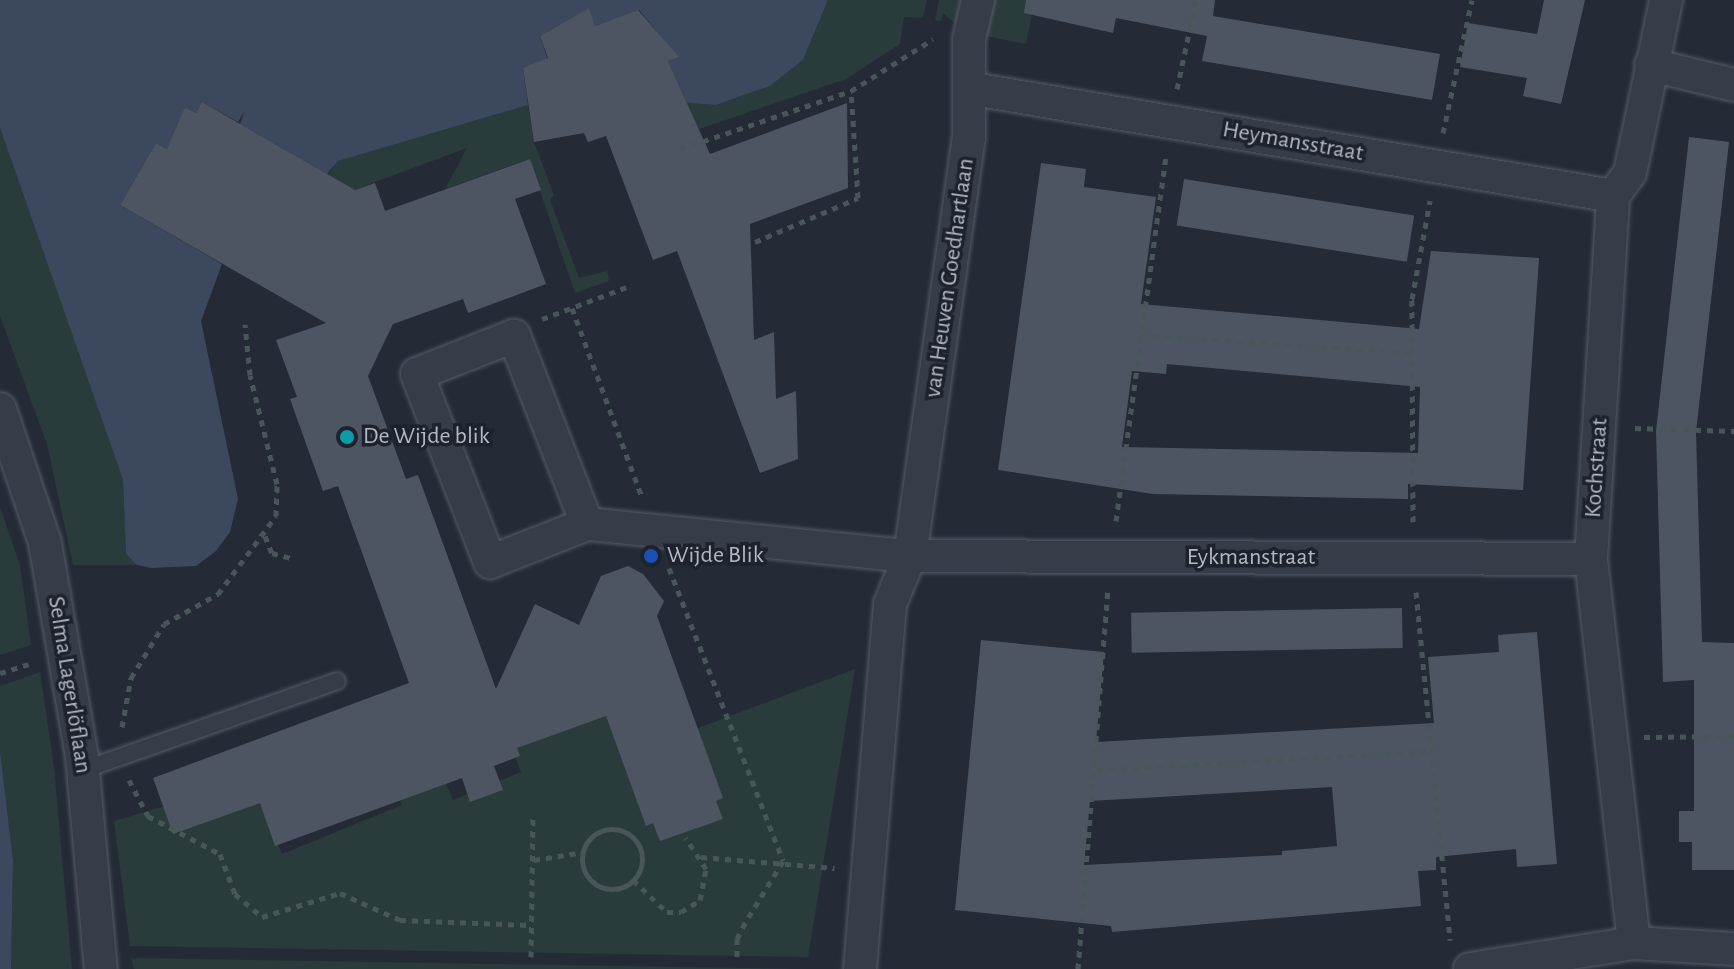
<!DOCTYPE html>
<html>
<head>
<meta charset="utf-8">
<style>
	body { margin:0 }
	#map { position:relative; width:1734px; height:969px; overflow:hidden; background:#242b37; font-family:"Alegreya Sans",sans-serif }
	div>[style] { position:absolute }
	[style*='--x'] { left:calc(var(--x)*1px); top:calc(var(--y)*1px); width:calc(var(--w)*1px); rotate:calc(var(--a)*1deg) }
	.green>* { inset:0; background:#2a3b3c }
	.water>* { inset:0; background:#3b485e }
	.building>* { inset:0; background:#4d5563; transform-origin:0 0 }
	.path>* { height:5px; margin-top:-2.5px; transform-origin:0; background:repeating-linear-gradient(90deg,#48565a 0 6px,transparent 0 12px) }
	.path>.ring { margin:-2.5px; padding:0; box-sizing:content-box; background:none; border:5px solid #48565a; border-radius:50% }
	.roads { filter:drop-shadow(0 0 2px #565b66) drop-shadow(0 0 2px #565b66) }
	.lane>* { height:16px; margin:-8px; padding:0 8px; transform-origin:8px; border-radius:8px; background:#373d48 }
	.street>* { height:32px; margin:-16px; padding:0 16px; transform-origin:16px; border-radius:16px; background:#373d48 }
	.dots>* { width:22px; height:22px; translate:-50% -50%; box-sizing:border-box; border:4px solid #1d222d; border-radius:50% }
	span { translate:-50% -50%; white-space:nowrap; text-align:center; line-height:1.15; -webkit-text-stroke:7px #1d222d; paint-order:stroke }
	.street-label { font-size:24px; color:#b3b8c4 }
	.poi-label { font-size:24px; color:#b3b8c4 }
	.left { translate:0 -50%; text-align:left }
</style>
</head>
<body>
<div id="map">
	<div class="green">
		<div style="clip-path:polygon(828px 0,927px 0,923px 18px,904px 17px,900px 44px,846px 79px,699px 129px,687px 103px,716px 105px,770px 86px,803px 60px)"></div>
		<div style="clip-path:polygon(939px 0,962px 0,957px 25px,943px 13px,941px 21px,935px 20px)"></div>
		<div style="clip-path:polygon(993px 0,1035px 0,1026px 44px,985px 36px)"></div>
		<div style="clip-path:polygon(528px 105px,534px 142px,554px 195px,550px 200px,579px 278px,607px 271px,609px 281px,575px 293px,529px 159px,445px 189px,467px 148px,308px 207px,337px 161px)"></div>
		<div style="clip-path:polygon(0 128px,123px 480px,126px 553px,137px 565px,73px 565px,47px 444px,0 316px)"></div>
		<div style="clip-path:polygon(0 507px,20px 565px,31px 645px,0 655px)"></div>
		<div style="clip-path:polygon(855px 669px,808px 957px,130px 946px,114px 821px,216px 791px,254px 787px,282px 854px,402px 805px,398px 794px,443px 776px,453px 800px,521px 772px,509px 742px,613px 700px,693px 730px)"></div>
		<div style="clip-path:polygon(40px 672px,54px 767px,72px 969px,11px 969px,13px 860px,0 750px,0 686px)"></div>
		<div style="clip-path:polygon(131px 958px,807px 969px,134px 969px)"></div>
	</div>
	<div class="water">
		<div style="clip-path:polygon(0 0,828px 0,803px 60px,770px 86px,716px 105px,687px 103px,668px 61px,678px 57px,639px 10px,595px 26px,588px 9px,540px 36px,549px 63px,523px 68px,528px 105px,338px 161px,327px 174px,240px 124px,244px 112px,238px 122px,202px 102px,196px 113px,185px 107px,173px 152px,156px 143px,120px 205px,222px 264px,201px 321px,238px 499px,230px 532px,216px 551px,196px 566px,151px 568px,137px 565px,126px 554px,123px 480px,0 128px)"></div>
		<div style="clip-path:polygon(0 750px,13px 860px,11px 969px,0 969px)"></div>
	</div>
	<div class="building">
		<div style="clip-path:polygon(1026px 0,1215px 0,1213px 16px,1440px 54px,1432px 100px,1202px 61px,1207px 36px,1116px 18px,1113px 33px,1024px 13px)"></div>
		<div style="clip-path:polygon(1544px 0,1585px 0,1561px 104px,1523px 96px,1527px 78px,1460px 67px,1468px 23px,1537px 34px)"></div>
		<div style="clip-path:polygon(589px 8px,595px 26px,638px 10px,679px 57px,668px 61px,710px 154px,847px 103px,848px 188px,750px 224px,754px 340px,774px 332px,776px 399px,796px 391px,798px 459px,760px 473px,677px 251px,653px 260px,606px 136px,588px 142px,584px 133px,534px 142px,523px 68px,548px 58px,540px 36px)"></div>
		<div style="clip-path:polygon(202px 102px,355px 190px,375px 183px,385px 211px,530px 159px,541px 190px,515px 199px,546px 284px,468px 313px,463px 299px,393px 324px,368px 376px,406px 479px,418px 475px,496px 689px,535px 604px,579px 625px,601px 576px,628px 566px,643px 574px,664px 601px,657px 616px,723px 798px,716px 801px,723px 819px,660px 841px,653px 823px,646px 826px,606px 716px,517px 748px,520px 756px,494px 766px,503px 790px,470px 802px,462px 778px,275px 846px,260px 803px,173px 834px,153px 778px,409px 683px,338px 486px,323px 491px,290px 399px,297px 397px,276px 340px,326px 323px,120px 205px,156px 143px,167px 149px,185px 107px,196px 113px)"></div>
		<div style="clip-path:polygon(1689px 137px,1729px 142px,1696px 432px,1702px 642px,1734px 643px,1734px 870px,1692px 870px,1692px 842px,1679px 842px,1679px 811px,1694px 811px,1694px 680px,1663px 682px,1656px 431px)"></div>
		<div style="clip-path:polygon(evenodd,1041px 163px,1086px 169px,1084px 187px,1156px 197px,1141px 304px,1419px 329px,1431px 251px,1539px 258px,1523px 490px,1408px 484px,1408px 499px,1153px 494px,998px 470px,1041px 163px,1167px 364px,1420px 387px,1418px 453px,1122px 447px,1132px 371px,1166px 374px,1167px 364px)"></div>
		<div style="left:1184px;top:179px;width:233px;height:47px;rotate:9deg"></div>
		<div style="left:1402px;top:608px;width:40px;height:271px;rotate:89deg"></div>
		<div style="clip-path:polygon(evenodd,1537px 632px,1557px 864px,1517px 867px,1516px 849px,1436px 857px,1436px 870px,1418px 871px,1421px 906px,1112px 932px,1111px 926px,955px 910px,981px 640px,1104px 652px,1096px 742px,1434px 723px,1428px 657px,1499px 652px,1498px 635px,1537px 632px,1332px 787px,1337px 846px,1282px 851px,1282px 855px,1084px 865px,1090px 801px,1332px 787px)"></div>
	</div>
	<div class="path">
		<div style="--x:1177;--y:89;--w:91;--a:-77.9"></div>
		<div style="--x:1443;--y:133;--w:136;--a:-77.7"></div>
		<div style="--x:680;--y:149;--w:181;--a:-18.7"></div>
		<div style="--x:851;--y:91;--w:97;--a:-32.4"></div>
		<div style="--x:755;--y:242;--w:112;--a:-23.1"></div>
		<div style="--x:858;--y:198;--w:107;--a:-93.7"></div>
		<div style="--x:572;--y:308;--w:199;--a:69.7"></div>
		<div style="--x:542;--y:319;--w:96;--a:-20.7"></div>
		<div style="--x:1141;--y:335;--w:272;--a:3.8"></div>
		<div style="--x:1635;--y:428;--w:99;--a:1.7"></div>
		<div style="--x:1116;--y:521;--w:366;--a:-82.2"></div>
		<div style="--x:1413;--y:522;--w:223;--a:-90.3"></div>
		<div style="--x:1412;--y:299;--w:100;--a:-79.6"></div>
		<div style="--x:265;--y:536;--w:18;--a:68"></div>
		<div style="--x:272;--y:553;--w:20;--a:15"></div>
		<div style="--x:669;--y:568;--w:314;--a:68.7"></div>
		<div style="--x:783;--y:861;--w:73;--a:121.5"></div>
		<div style="--x:745;--y:923;--w:18;--a:117"></div>
		<div style="--x:737;--y:939;--w:22;--a:90"></div>
		<div style="--x:1416;--y:592;--w:350;--a:84.4"></div>
		<div style="--x:0;--y:673;--w:30;--a:-17"></div>
		<div style="--x:122;--y:727;--w:50;--a:-79.6"></div>
		<div style="--x:131;--y:678;--w:63;--a:-58.6"></div>
		<div style="--x:164;--y:624;--w:62;--a:-29.1"></div>
		<div style="--x:218;--y:594;--w:97;--a:-53.4"></div>
		<div style="--x:276;--y:516;--w:32;--a:-88"></div>
		<div style="--x:277;--y:484;--w:112;--a:-103.9"></div>
		<div style="--x:250;--y:375;--w:51;--a:-95.6"></div>
		<div style="--x:1644;--y:737;--w:90;--a:-0.6"></div>
		<div style="--x:1097;--y:770;--w:336;--a:-3.2"></div>
		<div style="--x:129;--y:780;--w:41;--a:62.2"></div>
		<div style="--x:148;--y:816;--w:81;--a:27.8"></div>
		<div style="--x:220;--y:854;--w:43;--a:69.4"></div>
		<div style="--x:235;--y:894;--w:35;--a:40"></div>
		<div style="--x:262;--y:917;--w:82;--a:-17.1"></div>
		<div style="--x:340;--y:893;--w:66;--a:24.2"></div>
		<div style="--x:400;--y:920;--w:132;--a:2.2"></div>
		<div class="ring" style="left:582px;top:829px;width:55px;height:55px"></div>
		<div style="--x:701;--y:857;--w:134;--a:4.7"></div>
		<div style="--x:534;--y:860;--w:50;--a:-9.3"></div>
		<div style="--x:633;--y:880;--w:47;--a:43.3"></div>
		<div style="--x:667;--y:912;--w:14;--a:0"></div>
		<div style="--x:681;--y:912;--w:22;--a:-32"></div>
		<div style="--x:700;--y:900;--w:32;--a:-79"></div>
		<div style="--x:706;--y:869;--w:37;--a:-123"></div>
		<div style="--x:531;--y:957;--w:139;--a:-89.2"></div>
		<div style="--x:1078;--y:969;--w:380;--a:-85.5"></div>
	</div>
	<div class="roads">
		<div class="lane">
			<div style="--x:83;--y:770;--w:269;--a:-19.3"></div>
		</div>
		<div class="street">
			<div style="--x:1651;--y:65;--w:85;--a:13.5"></div>
			<div style="--x:973;--y:89;--w:649;--a:9.49"></div>
			<div style="--x:0;--y:409;--w:141;--a:71.4"></div>
			<div style="--x:45;--y:543;--w:218;--a:80.2"></div>
			<div style="--x:82;--y:758;--w:212;--a:84.9"></div>
			<div style="--x:587;--y:524;--w:202;--a:-111.2"></div>
			<div style="--x:514;--y:336;--w:104;--a:158.6"></div>
			<div style="--x:417;--y:374;--w:202;--a:68.8"></div>
			<div style="--x:490;--y:562;--w:104;--a:-21.4"></div>
			<div style="--x:587;--y:524;--w:325;--a:5.7"></div>
			<div style="--x:910;--y:556;--w:681;--a:0.25"></div>
			<div style="--x:1634;--y:943;--w:386;--a:-96.4"></div>
			<div style="--x:1591;--y:559;--w:364;--a:-86.5"></div>
			<div style="--x:1613;--y:196;--w:29;--a:-54"></div>
			<div style="--x:1630;--y:173;--w:177;--a:-78.2"></div>
			<div style="--x:860;--y:969;--w:366;--a:-85.3"></div>
			<div style="--x:890;--y:604;--w:52;--a:-67.4"></div>
			<div style="--x:910;--y:556;--w:422;--a:-82"></div>
			<div style="--x:969;--y:138;--w:99;--a:-90"></div>
			<div style="--x:969;--y:39;--w:40;--a:-77"></div>
			<div style="--x:1470;--y:969;--w:166;--a:-9"></div>
			<div style="--x:1634;--y:943;--w:100;--a:3.4"></div>
		</div>
	</div>
	<div class="dots">
		<div style="left:347px;top:437px;background:#0f9aa8"></div>
		<div style="left:651px;top:556px;background:#1a4fb4"></div>
	</div>
	<div class="street-label">
		<span style="left:1293px;top:142px;rotate:10deg">Heymansstraat</span>
		<span style="left:950px;top:278px;rotate:-82deg">van Heuven Goedhartlaan</span>
		<span style="left:1597px;top:468px;rotate:-86deg">Kochstraat</span>
		<span style="left:1251px;top:558px">Eykmanstraat</span>
		<span style="left:69px;top:685px;rotate:81deg">Selma Lagerlöflaan</span>
	</div>
	<div class="poi-label">
		<span class="left" style="left:363px;top:437px">De Wijde blik</span>
		<span class="left" style="left:667px;top:556px">Wijde Blik</span>
	</div>
</div>
</body>
</html>
